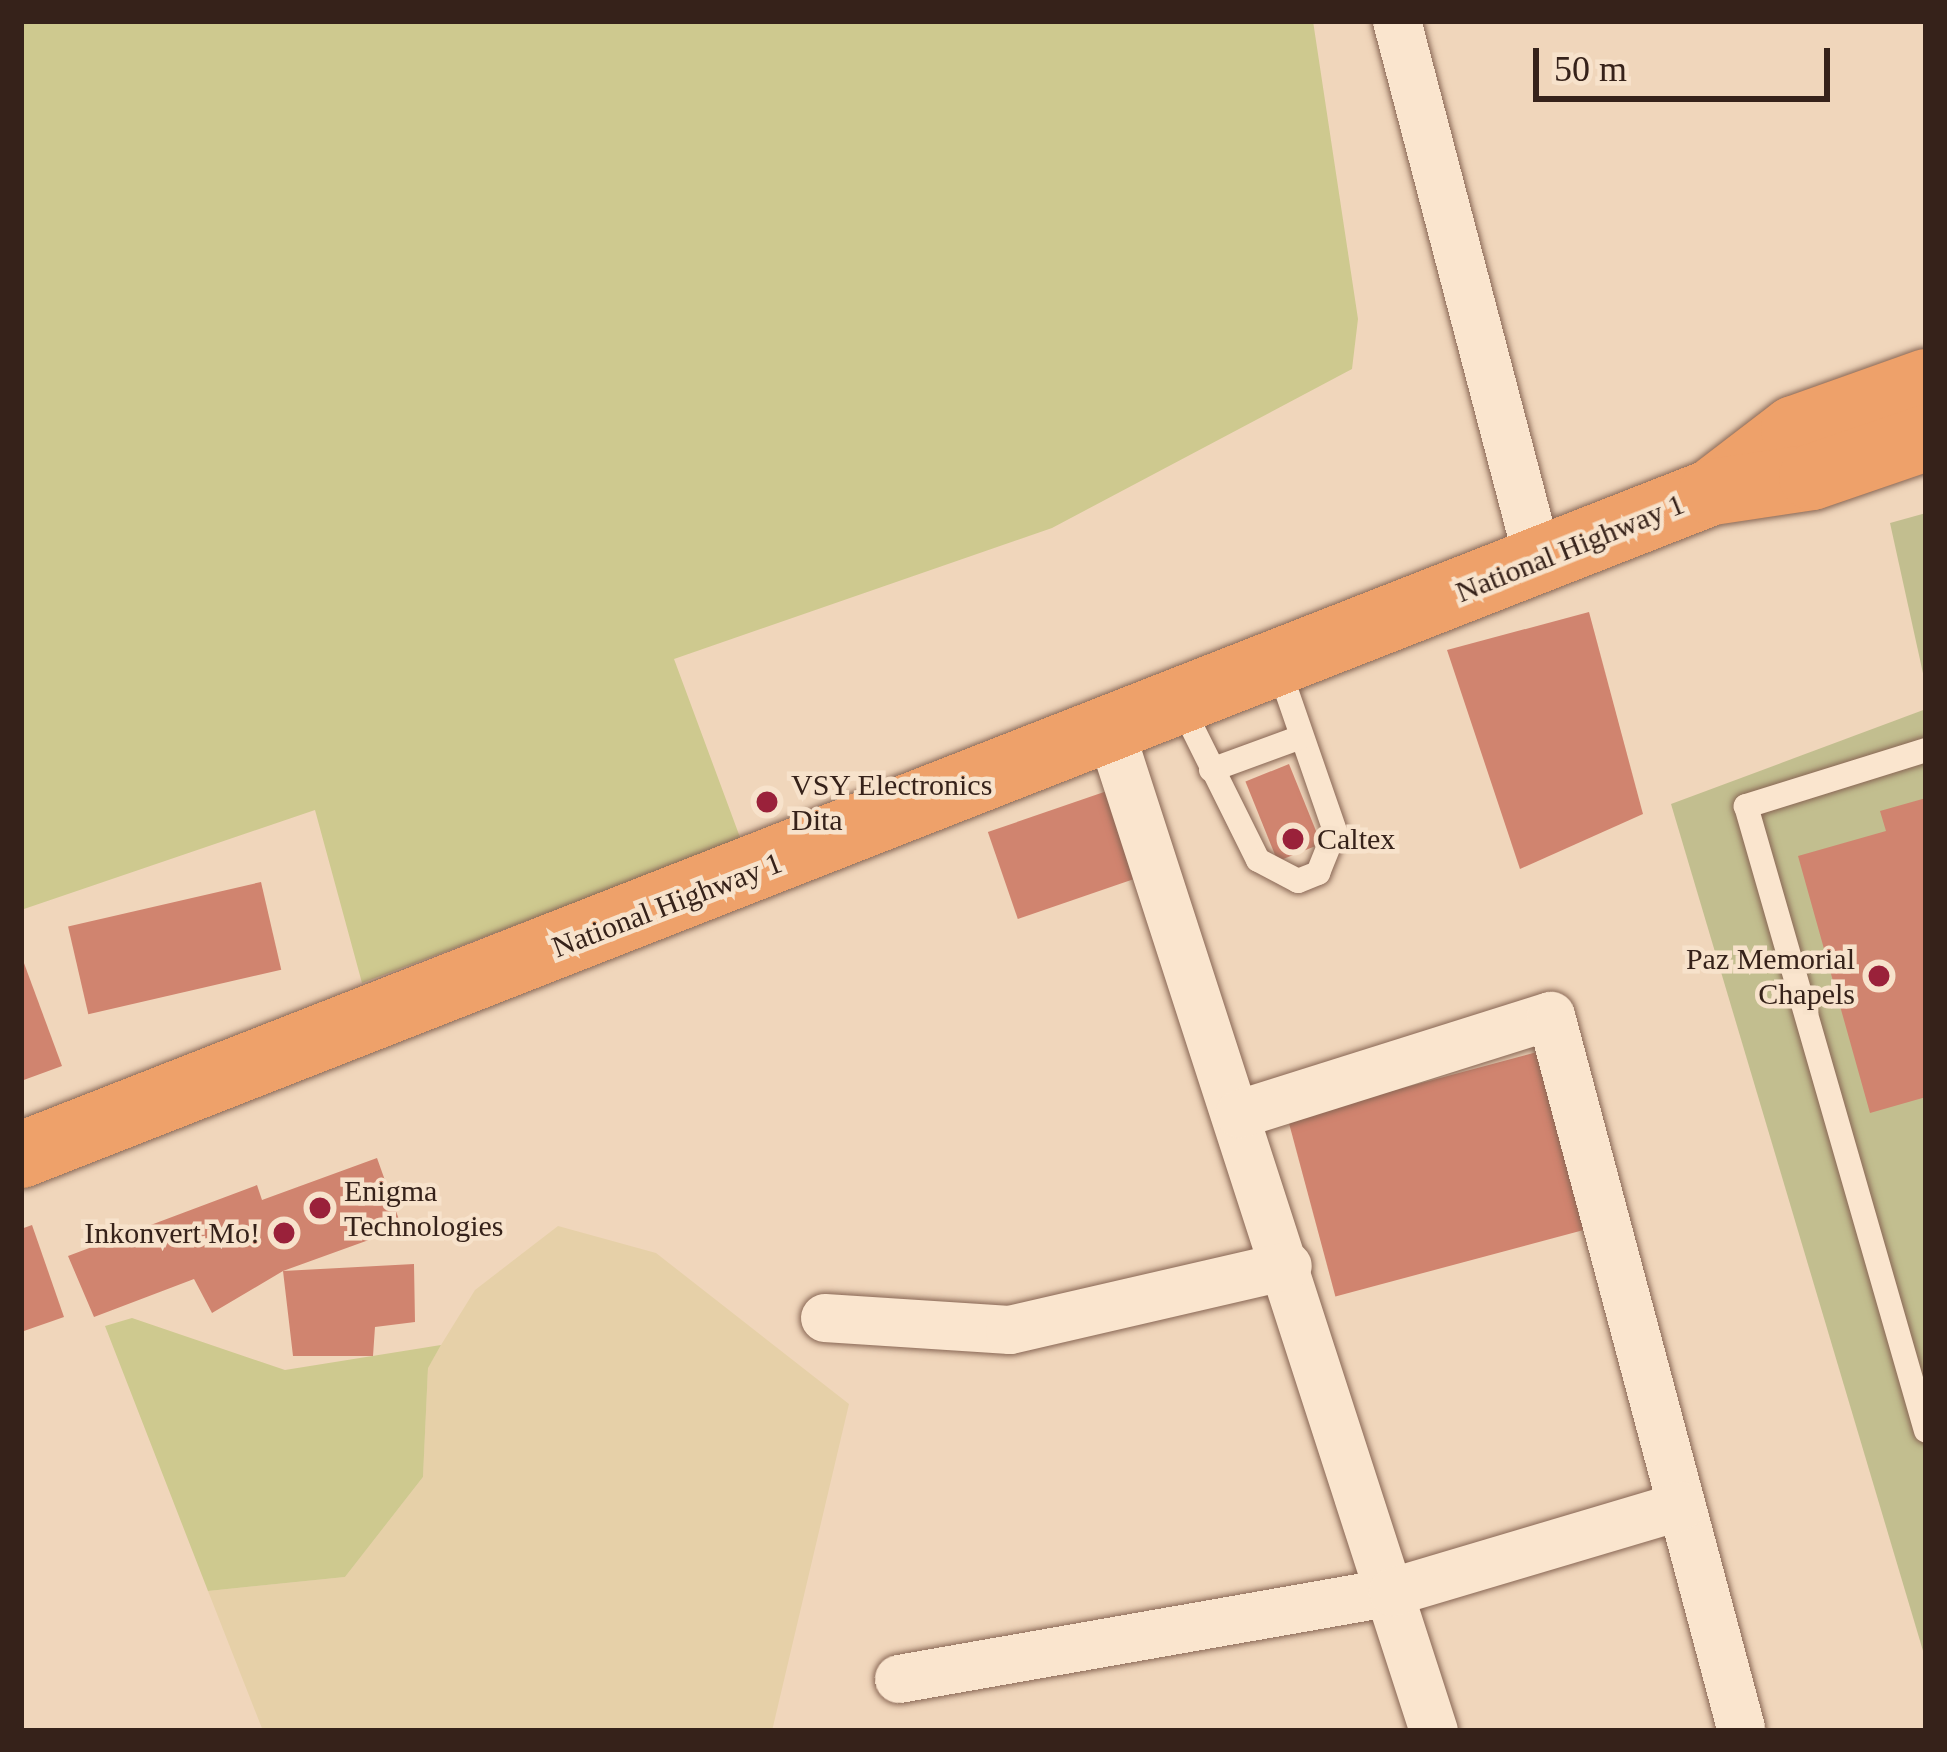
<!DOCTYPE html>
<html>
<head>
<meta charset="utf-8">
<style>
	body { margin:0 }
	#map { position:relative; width:1947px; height:1752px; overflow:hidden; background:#f0d6bb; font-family:"Times New Roman",serif }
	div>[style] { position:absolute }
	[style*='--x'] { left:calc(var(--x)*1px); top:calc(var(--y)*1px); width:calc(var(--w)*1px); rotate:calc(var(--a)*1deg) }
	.farmland>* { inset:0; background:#e6d0a8 }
	.green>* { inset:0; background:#cec98f }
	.cemetery>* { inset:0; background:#c2be8f }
	.building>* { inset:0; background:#d0846f; transform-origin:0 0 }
	.roads { filter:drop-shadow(0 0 3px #886654) drop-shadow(0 0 3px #886654) }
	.service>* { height:24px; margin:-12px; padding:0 12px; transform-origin:12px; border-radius:12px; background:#fae5ce }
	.minor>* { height:48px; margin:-24px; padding:0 24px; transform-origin:24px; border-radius:24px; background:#fae5ce }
	.trunk>* { height:66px; margin:-33px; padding:0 33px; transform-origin:33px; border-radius:33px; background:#eea16a }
	.dots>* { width:33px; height:33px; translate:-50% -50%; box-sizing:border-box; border:6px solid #f7e2cb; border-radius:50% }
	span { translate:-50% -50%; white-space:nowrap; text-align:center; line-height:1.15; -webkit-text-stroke:9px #f7e2cb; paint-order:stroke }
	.street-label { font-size:30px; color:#36221a }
	.poi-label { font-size:30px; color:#36221a }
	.left { translate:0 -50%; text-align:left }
	.right { translate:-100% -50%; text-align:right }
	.frame { position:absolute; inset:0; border:24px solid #36221a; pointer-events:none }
	.scale { position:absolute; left:1533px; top:48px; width:297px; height:54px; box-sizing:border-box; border:6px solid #36221a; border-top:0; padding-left:15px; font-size:36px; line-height:42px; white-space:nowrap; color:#36221a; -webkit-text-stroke:9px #f7e2cb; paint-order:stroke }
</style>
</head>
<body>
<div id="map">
	<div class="farmland">
		<div style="clip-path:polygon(558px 1226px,656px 1253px,849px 1404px,772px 1731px,263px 1731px,208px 1591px,345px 1577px,423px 1477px,428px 1367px,441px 1345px,475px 1290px)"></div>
	</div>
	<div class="green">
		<div style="clip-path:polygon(21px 21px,1313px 21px,1358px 319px,1352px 369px,1052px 528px,674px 659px,741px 840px,362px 983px,315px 810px,21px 910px)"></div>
		<div style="clip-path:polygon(132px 1318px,285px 1370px,441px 1345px,428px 1368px,423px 1477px,345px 1577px,208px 1591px,105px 1326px)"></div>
	</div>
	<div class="cemetery">
		<div style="clip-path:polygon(1926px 513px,1926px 687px,1890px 523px)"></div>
		<div style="clip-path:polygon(1926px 709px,1926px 1661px,1671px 804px)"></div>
	</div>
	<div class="building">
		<div style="clip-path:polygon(1589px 612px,1643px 814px,1520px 869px,1447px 650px)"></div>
		<div style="left:1289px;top:764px;width:86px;height:47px;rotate:68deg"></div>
		<div style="left:1107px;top:791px;width:92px;height:126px;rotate:71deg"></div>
		<div style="clip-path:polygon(1926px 798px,1926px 1097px,1870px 1113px,1798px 856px,1886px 831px,1880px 811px)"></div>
		<div style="left:261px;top:882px;width:90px;height:198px;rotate:77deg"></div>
		<div style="clip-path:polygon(21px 955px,62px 1066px,21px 1081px)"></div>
		<div style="left:1537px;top:1052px;width:184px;height:258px;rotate:75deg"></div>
		<div style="clip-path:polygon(377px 1158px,402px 1228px,283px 1271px,212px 1313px,194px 1279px,94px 1317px,68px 1256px,257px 1185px,262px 1200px)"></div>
		<div style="clip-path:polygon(32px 1225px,64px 1317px,21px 1332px,21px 1229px)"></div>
		<div style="clip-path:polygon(414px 1264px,415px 1322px,375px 1327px,373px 1356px,293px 1356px,283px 1271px)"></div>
	</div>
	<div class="roads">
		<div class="service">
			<div style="--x:1181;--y:705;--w:173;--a:63.6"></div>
			<div style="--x:1258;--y:860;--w:45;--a:27.7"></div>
			<div style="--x:1298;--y:881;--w:22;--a:-22"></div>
			<div style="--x:1318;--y:873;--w:45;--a:-68"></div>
			<div style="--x:1335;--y:831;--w:175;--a:-109.1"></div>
			<div style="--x:1926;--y:750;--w:189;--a:162.7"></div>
			<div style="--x:1746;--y:806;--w:650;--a:73.93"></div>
			<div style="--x:1211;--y:770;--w:96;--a:-20.1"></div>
		</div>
		<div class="minor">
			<div style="--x:1397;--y:21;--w:556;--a:75.31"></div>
			<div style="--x:1111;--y:733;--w:1049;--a:72.07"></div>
			<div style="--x:1240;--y:1114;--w:326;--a:-17.5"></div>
			<div style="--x:1551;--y:1016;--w:737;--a:75.06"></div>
			<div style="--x:825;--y:1318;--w:185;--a:3.7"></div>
			<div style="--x:1010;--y:1330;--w:285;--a:-13"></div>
			<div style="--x:899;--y:1679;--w:502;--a:-9.99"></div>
			<div style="--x:1393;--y:1592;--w:301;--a:-16.6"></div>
		</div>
		<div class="trunk">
			<div style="--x:1717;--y:488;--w:97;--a:-37.5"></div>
			<div style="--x:1794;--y:429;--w:140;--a:-19.6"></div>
			<div style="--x:21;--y:1155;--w:1816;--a:-21.41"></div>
			<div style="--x:1712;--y:492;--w:101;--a:-8.5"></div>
			<div style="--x:1812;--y:477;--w:120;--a:-18.9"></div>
		</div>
	</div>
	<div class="dots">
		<div style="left:767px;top:802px;background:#9a213a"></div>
		<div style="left:1293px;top:839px;background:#9a213a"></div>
		<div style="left:1879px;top:976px;background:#9a213a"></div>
		<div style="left:320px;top:1208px;background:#9a213a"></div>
		<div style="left:284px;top:1233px;background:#9a213a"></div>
	</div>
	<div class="street-label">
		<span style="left:1570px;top:548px;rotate:-22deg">National Highway 1</span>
		<span style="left:667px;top:905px;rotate:-21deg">National Highway 1</span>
	</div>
	<div class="poi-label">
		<span class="left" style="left:791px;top:802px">VSY Electronics<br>Dita</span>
		<span class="left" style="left:1317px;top:839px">Caltex</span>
		<span class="right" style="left:1855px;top:976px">Paz Memorial<br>Chapels</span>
		<span class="left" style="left:344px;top:1208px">Enigma<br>Technologies</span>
		<span class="right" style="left:260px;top:1233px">Inkonvert Mo!</span>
	</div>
	<div class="frame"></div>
	<div class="scale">50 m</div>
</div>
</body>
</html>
